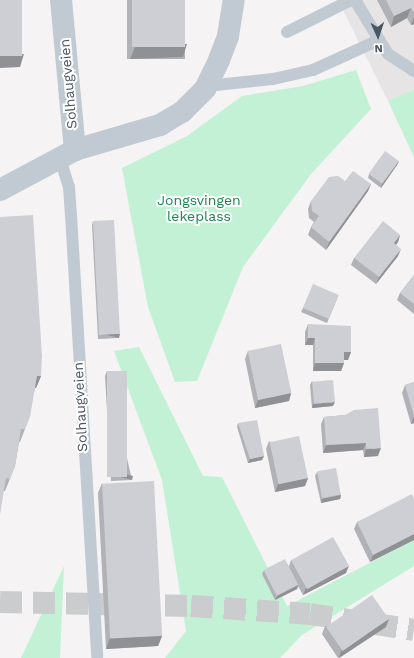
<!DOCTYPE html>
<html>
<head>
<meta charset="utf-8">
<style>
	body { margin:0 }
	#map { position:relative; width:414px; height:658px; overflow:hidden; background:#f5f3f3; font-family:"Work Sans",sans-serif }
	div>[style] { position:absolute }
	[style*='--x'] { left:calc(var(--x)*1px); top:calc(var(--y)*1px); width:calc(var(--w)*1px); rotate:calc(var(--a)*1deg) }
	.education>* { inset:0; background:#e6e4e5 }
	.green>* { inset:0; background:#c3f1d5 }
	.motorway-tunnel>* { height:22px; margin-top:-11px; transform-origin:0; background:repeating-linear-gradient(90deg,#caccce 0 22px,transparent 0 33px) }
	.service>* { height:12px; margin:-6px; padding:0 6px; transform-origin:6px; border-radius:6px; background:#c1cad2 }
	.minor>* { height:22px; margin:-11px; padding:0 11px; transform-origin:11px; border-radius:11px; background:#c1cad2 }
	.wall>* { inset:0; background:#b0b2b7; transform-origin:0 0 }
	.shaded-wall>* { inset:0; background:#909195; transform-origin:0 0 }
	.building>* { inset:0; background:#cdcfd5; transform-origin:0 0 }
	span { translate:-50% -50%; white-space:nowrap; text-align:center; line-height:1.15; -webkit-text-stroke:4px #fff; paint-order:stroke }
	.street-label { font-size:14px; color:#4a5661 }
	.park-label { font-size:14px; color:#17864f }
	.north { position:absolute; left:358px; top:16px; width:40px; height:40px; -webkit-text-stroke:3px #fff; paint-order:stroke; rotate:177deg; font-size:11px; font-weight:700; line-height:16px; text-align:center; color:#4a5661 }
	.north::after { content:''; display:block; margin:auto; width:14px; height:18px; background:#4a5661; clip-path:polygon(50% 0,100% 100%,50% 72%,0 100%) }
</style>
</head>
<body>
<div id="map">
	<div class="education">
		<div style="clip-path:polygon(338px 0,414px 0,414px 89px,388px 101px)"></div>
	</div>
	<div class="green">
		<div style="clip-path:polygon(356px 70px,371px 109px,311px 174px,243px 267px,197px 381px,175px 382px,148px 307px,122px 168px,187px 136px,242px 96px,303px 86px)"></div>
		<div style="clip-path:polygon(414px 89px,414px 157px,388px 101px)"></div>
		<div style="clip-path:polygon(139px 347px,203px 476px,222px 477px,287px 606px,414px 540px,414px 566px,302px 635px,280px 658px,165px 658px,186px 631px,162px 480px,114px 351px)"></div>
		<div style="clip-path:polygon(64px 566px,60px 658px,21px 658px)"></div>
	</div>
	<div class="motorway-tunnel">
		<div style="--x:0;--y:602;--w:191;--a:1.2"></div>
		<div style="--x:191;--y:606;--w:119;--a:3.8"></div>
		<div style="--x:310;--y:614;--w:105;--a:8.7"></div>
	</div>
	<div class="service">
		<div style="--x:355;--y:0;--w:63;--a:58.6"></div>
		<div style="--x:388;--y:54;--w:31;--a:33"></div>
		<div style="--x:287;--y:32;--w:72;--a:-26.6"></div>
		<div style="--x:207;--y:86;--w:66;--a:-6.1"></div>
		<div style="--x:273;--y:79;--w:41;--a:-12.7"></div>
		<div style="--x:313;--y:70;--w:70;--a:-24.4"></div>
		<div style="--x:60;--y:158;--w:30;--a:73"></div>
		<div style="--x:69;--y:187;--w:28;--a:86"></div>
		<div style="--x:71;--y:215;--w:442;--a:86.6"></div>
	</div>
	<div class="minor">
		<div style="--x:61;--y:0;--w:151;--a:84.7"></div>
		<div style="--x:0;--y:190;--w:85;--a:-28.1"></div>
		<div style="--x:75;--y:150;--w:89;--a:-16.4"></div>
		<div style="--x:160;--y:125;--w:26;--a:-31"></div>
		<div style="--x:182;--y:112;--w:33;--a:-45"></div>
		<div style="--x:205;--y:89;--w:32;--a:-64"></div>
		<div style="--x:219;--y:60;--w:26;--a:-69"></div>
		<div style="--x:228;--y:36;--w:36;--a:-81"></div>
	</div>
	<div class="wall">
		<div style="left:127px;top:0;width:58px;height:59px"></div>
		<div style="clip-path:polygon(377px 0,414px 0,414px 24px,411px 25px,407px 18px,391px 27px)"></div>
		<div style="clip-path:polygon(399px 161px,397px 165px,381px 188px,368px 178px,369px 174px)"></div>
		<div style="clip-path:polygon(345px 181px,371px 184px,368px 191px,326px 250px,308px 235px,311px 227px,314px 222px,309px 218px,308px 209px,311px 201px)"></div>
		<div style="clip-path:polygon(0 217px,41px 376px,36px 388px,35px 388px,25px 429px,20px 442px,19px 442px,15px 466px,5px 491px,4px 491px)"></div>
		<div style="clip-path:polygon(93px 221px,119px 338px,98px 339px,92px 225px)"></div>
		<div style="clip-path:polygon(400px 235px,398px 242px,396px 245px,398px 256px,376px 284px,351px 265px,354px 258px)"></div>
		<div style="clip-path:polygon(414px 275px,414px 314px,397px 300px,400px 293px)"></div>
		<div style="clip-path:polygon(337px 299px,327px 323px,301px 312px,303px 308px)"></div>
		<div style="clip-path:polygon(308px 324px,351px 352px,348px 360px,344px 360px,344px 363px,341px 371px,313px 371px,313px 345px,305px 345px,305px 332px)"></div>
		<div style="clip-path:polygon(248px 351px,291px 393px,289px 401px,255px 408px,245px 359px)"></div>
		<div style="clip-path:polygon(107px 371px,132px 480px,111px 481px,105px 376px)"></div>
		<div style="clip-path:polygon(312px 381px,333px 406px,312px 408px,310px 385px)"></div>
		<div style="clip-path:polygon(414px 382px,414px 423px,411px 424px,402px 393px,405px 385px)"></div>
		<div style="clip-path:polygon(345px 415px,378px 456px,364px 457px,363px 450px,323px 453px,321px 424px,324px 417px)"></div>
		<div style="clip-path:polygon(238px 423px,264px 456px,262px 460px,248px 463px,237px 427px)"></div>
		<div style="clip-path:polygon(269px 441px,308px 478px,305px 486px,275px 492px,266px 449px)"></div>
		<div style="clip-path:polygon(317px 472px,341px 495px,340px 499px,321px 503px,315px 476px)"></div>
		<div style="clip-path:polygon(102px 483px,162px 636px,158px 646px,106px 649px,98px 493px)"></div>
		<div style="clip-path:polygon(414px 499px,414px 540px,370px 562px,354px 529px,357px 522px)"></div>
		<div style="clip-path:polygon(291px 560px,346px 573px,303px 595px,298px 586px,297px 589px,275px 600px,262px 574px,264px 570px,289px 566px)"></div>
		<div style="clip-path:polygon(325px 626px,386px 627px,339px 658px,338px 658px,322px 634px)"></div>
	</div>
	<div class="shaded-wall">
		<div style="clip-path:polygon(411px 8px,407px 18px,391px 27px,394px 16px)"></div>
		<div style="clip-path:polygon(414px 17px,414px 24px,411px 25px)"></div>
		<div style="clip-path:polygon(187px 44px,183px 57px,130px 59px,135px 47px)"></div>
		<div style="clip-path:polygon(24px 54px,20px 67px,0 68px,0 56px)"></div>
		<div style="clip-path:polygon(399px 161px,397px 165px,381px 188px,382px 183px)"></div>
		<div style="clip-path:polygon(371px 184px,368px 191px,326px 250px,329px 242px)"></div>
		<div style="clip-path:polygon(400px 235px,398px 242px,391px 251px,394px 243px)"></div>
		<div style="clip-path:polygon(401px 249px,398px 256px,376px 284px,379px 277px)"></div>
		<div style="left:120px;top:334px;width:4px;height:21px;rotate:104deg"></div>
		<div style="clip-path:polygon(308px 338px,315px 338px,313px 345px,305px 345px)"></div>
		<div style="clip-path:polygon(344px 352px,351px 352px,348px 360px,341px 360px)"></div>
		<div style="clip-path:polygon(315px 363px,344px 363px,341px 371px,313px 371px)"></div>
		<div style="clip-path:polygon(37px 376px,41px 376px,36px 388px,32px 388px)"></div>
		<div style="clip-path:polygon(291px 393px,289px 401px,255px 408px,258px 400px)"></div>
		<div style="clip-path:polygon(335px 402px,333px 406px,312px 408px,313px 404px)"></div>
		<div style="clip-path:polygon(414px 417px,414px 423px,411px 424px)"></div>
		<div style="clip-path:polygon(366px 443px,363px 450px,323px 453px,326px 445px)"></div>
		<div style="clip-path:polygon(381px 448px,378px 456px,364px 457px,366px 449px)"></div>
		<div style="clip-path:polygon(264px 456px,262px 460px,248px 463px,250px 459px)"></div>
		<div style="left:133px;top:476px;width:4px;height:21px;rotate:104deg"></div>
		<div style="clip-path:polygon(308px 478px,305px 486px,275px 492px,278px 484px)"></div>
		<div style="clip-path:polygon(341px 495px,340px 499px,321px 503px,322px 499px)"></div>
		<div style="clip-path:polygon(414px 534px,414px 540px,370px 562px,373px 555px)"></div>
		<div style="clip-path:polygon(349px 566px,346px 573px,303px 595px,306px 588px)"></div>
		<div style="clip-path:polygon(298px 585px,297px 589px,275px 600px,277px 596px)"></div>
		<div style="clip-path:polygon(389px 619px,386px 627px,339px 658px,341px 651px)"></div>
		<div style="clip-path:polygon(162px 636px,158px 646px,106px 649px,110px 638px)"></div>
	</div>
	<div class="building">
		<div style="left:0;top:0;width:22px;height:56px"></div>
		<div style="left:132px;top:0;width:53px;height:47px"></div>
		<div style="clip-path:polygon(386px 0,414px 0,414px 13px,411px 8px,394px 16px)"></div>
		<div style="left:385px;top:151px;width:17px;height:28px;rotate:36deg"></div>
		<div style="clip-path:polygon(353px 171px,371px 184px,329px 242px,311px 227px,319px 216px,312px 211px,311px 201px,329px 177px,338px 176px,345px 181px)"></div>
		<div style="clip-path:polygon(33px 215px,42px 356px,41px 376px,37px 376px,30px 417px,25px 429px,21px 429px,15px 466px,10px 479px,6px 478px,0 515px,0 217px)"></div>
		<div style="left:114px;top:220px;width:114px;height:21px;rotate:87deg"></div>
		<div style="clip-path:polygon(383px 221px,400px 235px,394px 243px,401px 249px,379px 277px,354px 258px)"></div>
		<div style="clip-path:polygon(414px 275px,414px 304px,400px 293px)"></div>
		<div style="left:313px;top:284px;width:28px;height:26px;rotate:23deg"></div>
		<div style="clip-path:polygon(308px 324px,351px 326px,351px 352px,344px 352px,344px 363px,315px 363px,315px 338px,308px 338px)"></div>
		<div style="left:281px;top:344px;width:50px;height:34px;rotate:78deg"></div>
		<div style="left:107px;top:371px;width:20px;height:106px"></div>
		<div style="left:333px;top:380px;width:22px;height:21px;rotate:85deg"></div>
		<div style="clip-path:polygon(414px 382px,414px 416px,405px 385px)"></div>
		<div style="clip-path:polygon(378px 408px,381px 448px,366px 449px,366px 443px,326px 445px,324px 417px,345px 415px,354px 410px)"></div>
		<div style="clip-path:polygon(257px 420px,264px 456px,250px 459px,238px 423px)"></div>
		<div style="left:299px;top:436px;width:43px;height:30px;rotate:78deg"></div>
		<div style="left:336px;top:468px;width:27px;height:19px;rotate:80deg"></div>
		<div style="left:154px;top:481px;width:155px;height:52px;rotate:87deg"></div>
		<div style="clip-path:polygon(412px 494px,414px 499px,414px 534px,373px 555px,357px 522px)"></div>
		<div style="left:333px;top:537px;width:33px;height:48px;rotate:61deg"></div>
		<div style="left:285px;top:559px;width:29px;height:24px;rotate:63deg"></div>
		<div style="left:372px;top:595px;width:29px;height:56px;rotate:55deg"></div>
	</div>
	<div class="street-label">
		<span style="left:68px;top:84px;rotate:-95deg">Solhaugveien</span>
		<span style="left:80px;top:407px;rotate:-93deg">Solhaugveien</span>
	</div>
	<div class="park-label">
		<span style="left:199px;top:208px">Jongsvingen<br>lekeplass</span>
	</div>
	<div class="north">N</div>
</div>
</body>
</html>
